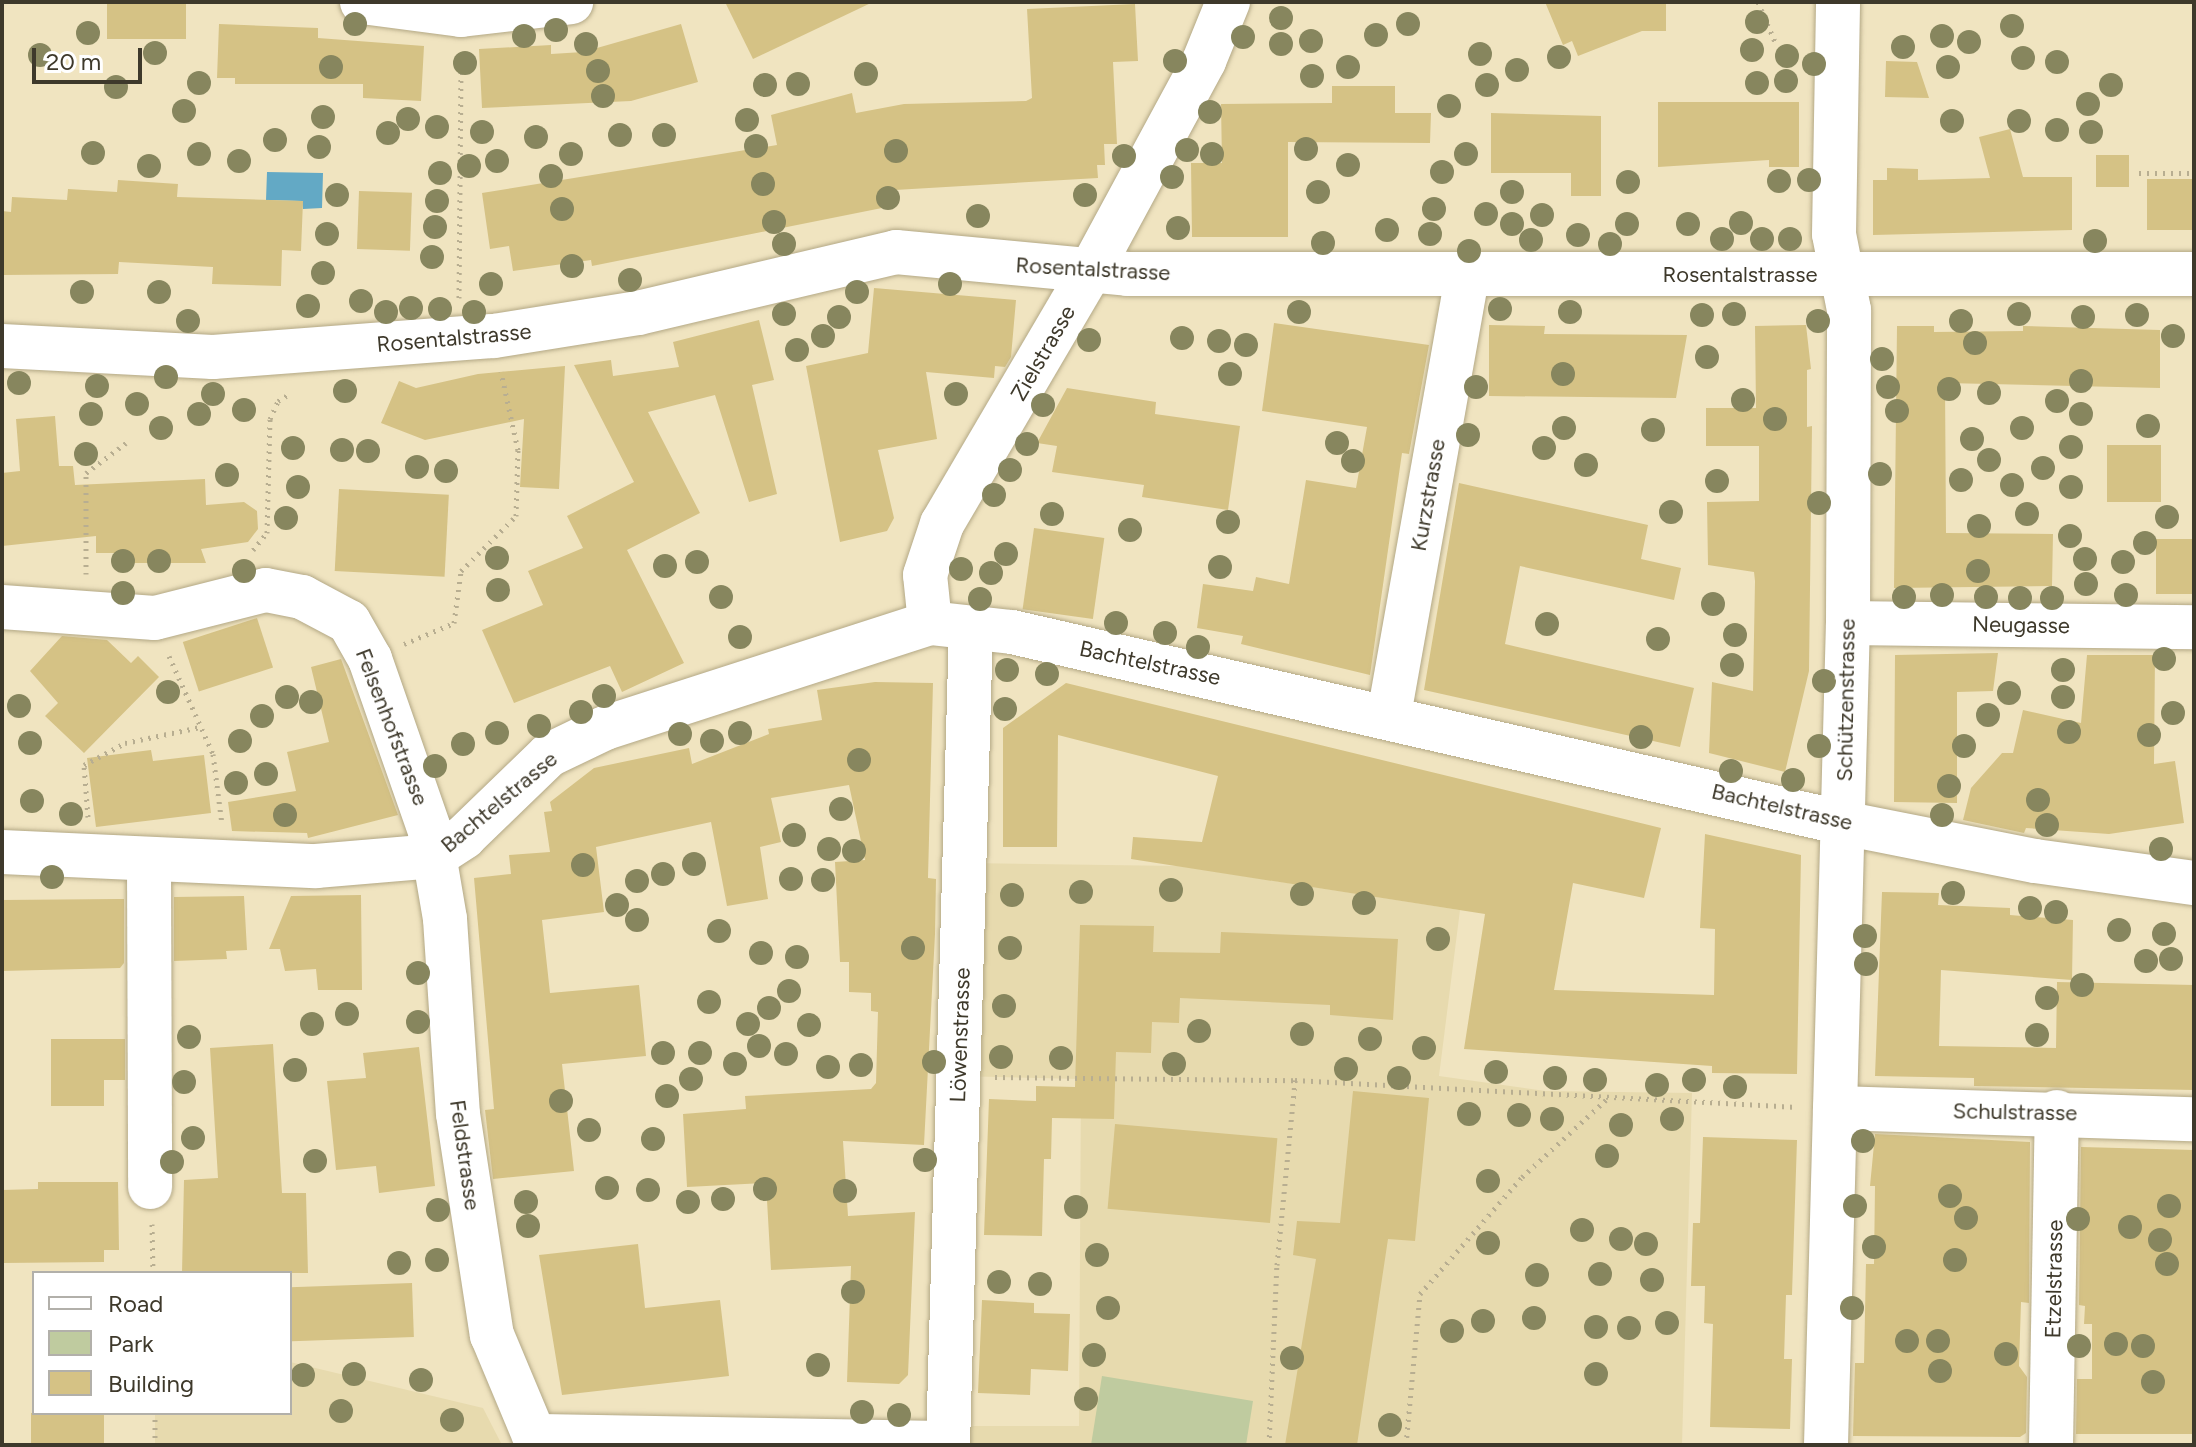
<!DOCTYPE html>
<html>
<head>
<meta charset="utf-8">
<style>
	body { margin:0 }
	#map { position:relative; width:2196px; height:1447px; overflow:hidden; background:#f0e4c0; font-family:Figtree,sans-serif }
	div>[style] { position:absolute }
	[style*='--x'] { left:calc(var(--x)*1px); top:calc(var(--y)*1px); width:calc(var(--w)*1px); rotate:calc(var(--a)*1deg) }
	.built>* { inset:0; background:#e7daae }
	.green>* { inset:0; background:#bfcb9f }
	.water>* { inset:0; background:#63a9c5 }
	.building>* { inset:0; background:#d5c285; transform-origin:0 0 }
	.path>* { height:5px; margin-top:-2.5px; transform-origin:0; background:repeating-linear-gradient(90deg,#b8ae91 0 2px,transparent 0 8px) }
	.roads { filter:drop-shadow(0 0 2px #b3a885) drop-shadow(0 0 2px #b3a885) }
	.minor>* { height:44px; margin:-22px; padding:0 22px; transform-origin:22px; border-radius:22px; background:#fff }
	.trees>* { width:24px; height:24px; margin:-12px; border-radius:50%; background:#87865e }
	span { translate:-50% -50%; white-space:nowrap; text-align:center; line-height:1.15; -webkit-text-stroke:8px #fff; paint-order:stroke }
	.street-label { font-size:22px; color:#3e392b }
	.frame { position:absolute; inset:0; border:4px solid #3e392b; pointer-events:none }
	.legend { position:absolute; left:32px; top:1271px; width:260px; height:144px; box-sizing:border-box; background:#fff; border:2px solid #b2b0aa; margin:0; padding:10px 14px; list-style:none; font-size:24px; color:#3e392b }
	.legend li { display:flex; align-items:center; gap:16px; height:40px }
	.legend b { width:40px; border:2px solid #b2b0aa }
	.scale { position:absolute; left:32px; top:48px; width:110px; height:36px; box-sizing:border-box; border:4px solid #3e392b; border-top:0; padding-left:10px; font-size:24px; line-height:28px; white-space:nowrap; color:#3e392b; -webkit-text-stroke:6px #fff; paint-order:stroke }
</style>
</head>
<body>
<div id="map">
	<div class="built">
		<div style="clip-path:polygon(967px 863px,1179px 866px,1460px 910px,1439px 1076px,1545px 1091px,1692px 1093px,1682px 1445px,948px 1445px,948px 1426px,1079px 1426px,1081px 1079px,958px 1076px)"></div>
		<div style="clip-path:polygon(290px 1362px,483px 1408px,502px 1445px,155px 1445px,155px 1413px,290px 1413px)"></div>
	</div>
	<div class="green">
		<div style="clip-path:polygon(1102px 1376px,1253px 1401px,1246px 1445px,1091px 1445px)"></div>
	</div>
	<div class="water">
		<div style="clip-path:polygon(267px 172px,323px 173px,322px 208px,303px 209px,302px 201px,266px 200px)"></div>
	</div>
	<div class="building">
		<div style="left:107px;top:2px;width:79px;height:37px"></div>
		<div style="clip-path:polygon(725px 2px,873px 2px,753px 59px)"></div>
		<div style="clip-path:polygon(1545px 2px,1666px 2px,1666px 31px,1642px 31px,1578px 56px,1572px 41px,1563px 45px)"></div>
		<div style="clip-path:polygon(1135px 4px,1138px 61px,1113px 62px,1117px 144px,1104px 144px,1105px 165px,1097px 165px,1098px 178px,878px 191px,882px 208px,592px 266px,591px 260px,513px 271px,509px 246px,490px 249px,482px 193px,777px 145px,771px 115px,852px 93px,856px 113px,904px 104px,1026px 101px,1032px 98px,1027px 9px)"></div>
		<div style="clip-path:polygon(219px 24px,318px 28px,318px 38px,424px 46px,421px 101px,363px 98px,363px 84px,235px 84px,235px 78px,217px 78px)"></div>
		<div style="clip-path:polygon(681px 24px,698px 82px,631px 101px,482px 108px,479px 49px,551px 45px,551px 54px,583px 52px)"></div>
		<div style="clip-path:polygon(1886px 61px,1917px 62px,1929px 98px,1885px 97px)"></div>
		<div style="clip-path:polygon(1332px 86px,1395px 86px,1395px 113px,1431px 113px,1430px 143px,1288px 142px,1288px 237px,1192px 237px,1191px 163px,1222px 163px,1221px 104px,1332px 103px)"></div>
		<div style="clip-path:polygon(1658px 102px,1799px 102px,1799px 167px,1769px 167px,1769px 160px,1658px 167px)"></div>
		<div style="clip-path:polygon(1491px 113px,1601px 116px,1601px 196px,1571px 196px,1571px 173px,1491px 173px)"></div>
		<div style="clip-path:polygon(2010px 129px,2023px 177px,2072px 177px,2072px 230px,1873px 235px,1873px 180px,1887px 180px,1887px 168px,1918px 169px,1918px 180px,1990px 178px,1979px 137px)"></div>
		<div style="left:2096px;top:155px;width:33px;height:32px"></div>
		<div style="left:2194px;top:179px;width:51px;height:47px;rotate:90deg"></div>
		<div style="clip-path:polygon(118px 180px,178px 184px,177px 197px,303px 201px,301px 251px,282px 250px,281px 286px,212px 284px,213px 267px,119px 262px,118px 274px,2px 275px,2px 211px,11px 212px,12px 197px,67px 200px,68px 189px,117px 192px)"></div>
		<div style="left:359px;top:191px;width:53px;height:58px;rotate:2deg"></div>
		<div style="clip-path:polygon(874px 288px,1016px 300px,1011px 357px,1005px 367px,995px 366px,994px 378px,926px 372px,937px 439px,878px 450px,894px 518px,887px 531px,840px 542px,806px 366px,868px 353px)"></div>
		<div style="clip-path:polygon(759px 320px,774px 380px,752px 385px,777px 494px,749px 502px,715px 395px,648px 412px,700px 513px,627px 550px,684px 663px,622px 692px,610px 666px,514px 703px,482px 630px,543px 605px,528px 571px,583px 548px,567px 516px,634px 482px,574px 365px,611px 360px,613px 376px,679px 367px,673px 342px)"></div>
		<div style="clip-path:polygon(1274px 323px,1429px 345px,1409px 454px,1402px 453px,1370px 675px,1241px 644px,1243px 636px,1197px 628px,1203px 584px,1253px 591px,1256px 577px,1289px 584px,1306px 480px,1356px 488px,1367px 427px,1262px 411px)"></div>
		<div style="clip-path:polygon(1489px 325px,1545px 326px,1544px 334px,1687px 335px,1676px 398px,1489px 396px)"></div>
		<div style="clip-path:polygon(1806px 325px,1811px 369px,1807px 370px,1807px 427px,1812px 426px,1809px 671px,1785px 772px,1709px 753px,1712px 682px,1753px 691px,1755px 581px,1754px 572px,1708px 565px,1707px 502px,1759px 501px,1759px 446px,1706px 446px,1706px 408px,1756px 408px,1755px 326px)"></div>
		<div style="clip-path:polygon(1897px 326px,1934px 326px,1934px 332px,2023px 331px,2023px 326px,2160px 330px,2160px 388px,1945px 383px,1946px 533px,2053px 534px,2052px 586px,1894px 588px)"></div>
		<div style="clip-path:polygon(565px 366px,559px 489px,520px 487px,524px 419px,425px 440px,381px 423px,399px 381px,416px 388px,478px 374px)"></div>
		<div style="clip-path:polygon(1067px 388px,1156px 402px,1155px 414px,1240px 426px,1228px 510px,1142px 497px,1144px 485px,1052px 472px,1057px 446px,1037px 443px)"></div>
		<div style="clip-path:polygon(55px 416px,59px 466px,73px 466px,75px 485px,205px 479px,206px 505px,244px 502px,257px 511px,258px 529px,248px 542px,201px 549px,206px 563px,130px 563px,130px 553px,96px 553px,96px 536px,2px 546px,2px 473px,20px 471px,16px 419px)"></div>
		<div style="left:2107px;top:445px;width:54px;height:57px"></div>
		<div style="clip-path:polygon(1459px 483px,1648px 525px,1641px 559px,1681px 568px,1674px 600px,1520px 566px,1505px 644px,1694px 688px,1680px 747px,1424px 690px)"></div>
		<div style="left:339px;top:489px;width:110px;height:82px;rotate:3deg"></div>
		<div style="left:1034px;top:528px;width:71px;height:82px;rotate:8deg"></div>
		<div style="left:2156px;top:539px;width:38px;height:55px"></div>
		<div style="left:257px;top:618px;width:52px;height:78px;rotate:72deg"></div>
		<div style="clip-path:polygon(62px 636px,107px 640px,131px 663px,138px 656px,159px 677px,84px 753px,45px 716px,58px 703px,30px 671px)"></div>
		<div style="clip-path:polygon(1998px 653px,1993px 691px,1957px 692px,1957px 803px,1894px 802px,1895px 655px)"></div>
		<div style="clip-path:polygon(2087px 655px,2155px 655px,2154px 764px,2175px 761px,2184px 823px,2109px 834px,2026px 828px,2024px 833px,1963px 820px,1971px 788px,2002px 753px,2013px 753px,2023px 710px,2081px 723px)"></div>
		<div style="clip-path:polygon(341px 659px,398px 815px,308px 838px,307px 833px,232px 831px,228px 802px,296px 791px,287px 752px,329px 742px,311px 667px)"></div>
		<div style="clip-path:polygon(875px 682px,933px 683px,928px 878px,936px 879px,935px 934px,924px 1145px,843px 1141px,848px 1216px,915px 1212px,908px 1375px,899px 1384px,847px 1382px,851px 1266px,771px 1270px,766px 1183px,687px 1187px,683px 1114px,746px 1109px,745px 1096px,871px 1089px,876px 1083px,878px 1012px,871px 1011px,871px 993px,849px 992px,849px 962px,840px 962px,835px 862px,865px 860px,849px 785px,771px 798px,781px 842px,760px 847px,768px 899px,727px 906px,711px 822px,596px 847px,604px 912px,542px 920px,550px 993px,639px 985px,646px 1056px,562px 1064px,574px 1171px,493px 1179px,485px 1110px,494px 1109px,474px 878px,511px 874px,509px 855px,550px 852px,544px 812px,552px 811px,550px 802px,594px 768px,689px 748px,692px 764px,769px 734px,768px 729px,822px 720px,817px 690px)"></div>
		<div style="clip-path:polygon(1066px 683px,1661px 828px,1644px 898px,1573px 883px,1554px 990px,1714px 995px,1715px 929px,1700px 928px,1705px 834px,1801px 855px,1797px 1074px,1712px 1073px,1712px 1066px,1464px 1049px,1485px 914px,1131px 859px,1133px 837px,1202px 842px,1218px 776px,1058px 735px,1057px 847px,1003px 847px,1003px 728px)"></div>
		<div style="clip-path:polygon(151px 750px,153px 761px,204px 755px,211px 813px,96px 827px,87px 758px)"></div>
		<div style="clip-path:polygon(1882px 892px,1939px 893px,1938px 905px,2010px 908px,2010px 915px,2073px 920px,2072px 980px,1941px 970px,1939px 1046px,2056px 1048px,2057px 982px,2194px 985px,2194px 1090px,1974px 1086px,1974px 1078px,1875px 1076px)"></div>
		<div style="clip-path:polygon(361px 895px,362px 990px,318px 990px,316px 969px,285px 971px,280px 949px,269px 949px,291px 896px)"></div>
		<div style="clip-path:polygon(244px 896px,247px 950px,226px 951px,227px 959px,174px 961px,174px 897px)"></div>
		<div style="clip-path:polygon(118px 899px,124px 899px,124px 963px,120px 968px,2px 971px,2px 900px)"></div>
		<div style="clip-path:polygon(1080px 925px,1154px 926px,1153px 952px,1220px 953px,1221px 932px,1398px 939px,1393px 1020px,1330px 1015px,1330px 1005px,1180px 998px,1179px 1023px,1152px 1022px,1151px 1053px,1116px 1052px,1114px 1119px,1052px 1118px,1051px 1159px,1044px 1159px,1042px 1236px,984px 1235px,989px 1099px,1036px 1101px,1036px 1086px,1075px 1087px)"></div>
		<div style="clip-path:polygon(51px 1039px,125px 1039px,125px 1080px,104px 1080px,104px 1106px,51px 1106px)"></div>
		<div style="clip-path:polygon(273px 1044px,282px 1193px,306px 1193px,308px 1273px,182px 1273px,184px 1180px,218px 1178px,210px 1048px)"></div>
		<div style="clip-path:polygon(419px 1047px,435px 1186px,379px 1193px,376px 1166px,336px 1170px,327px 1081px,366px 1078px,363px 1053px)"></div>
		<div style="clip-path:polygon(1353px 1091px,1429px 1098px,1415px 1241px,1388px 1239px,1357px 1445px,1285px 1445px,1316px 1259px,1293px 1255px,1297px 1221px,1340px 1223px)"></div>
		<div style="left:1115px;top:1124px;width:163px;height:85px;rotate:5deg"></div>
		<div style="clip-path:polygon(1875px 1134px,2030px 1142px,2029px 1303px,2021px 1302px,2019px 1366px,2027px 1377px,2026px 1433px,2020px 1437px,1853px 1436px,1855px 1363px,1864px 1363px,1866px 1264px,1874px 1264px,1875px 1186px,1870px 1186px)"></div>
		<div style="clip-path:polygon(1703px 1137px,1797px 1140px,1792px 1295px,1786px 1295px,1784px 1359px,1792px 1359px,1790px 1429px,1710px 1427px,1713px 1324px,1704px 1323px,1705px 1286px,1691px 1286px,1693px 1223px,1700px 1223px)"></div>
		<div style="clip-path:polygon(2081px 1147px,2194px 1150px,2194px 1434px,2076px 1434px,2077px 1379px,2092px 1379px,2092px 1324px,2084px 1324px,2085px 1306px,2079px 1305px)"></div>
		<div style="clip-path:polygon(38px 1182px,118px 1182px,119px 1250px,104px 1250px,104px 1262px,2px 1263px,2px 1190px,38px 1189px)"></div>
		<div style="clip-path:polygon(638px 1244px,645px 1308px,720px 1300px,729px 1376px,562px 1395px,539px 1255px)"></div>
		<div style="left:412px;top:1283px;width:54px;height:122px;rotate:88deg"></div>
		<div style="clip-path:polygon(982px 1300px,1034px 1303px,1034px 1313px,1070px 1314px,1068px 1371px,1031px 1369px,1030px 1395px,978px 1393px)"></div>
		<div style="left:31px;top:1413px;width:73px;height:32px"></div>
	</div>
	<div class="path">
		<div style="--x:1758;--y:2;--w:46;--a:66.8"></div>
		<div style="--x:2139;--y:173;--w:55;--a:0"></div>
		<div style="--x:459;--y:298;--w:246;--a:-89.5"></div>
		<div style="--x:253;--y:550;--w:22;--a:-51"></div>
		<div style="--x:267;--y:533;--w:114;--a:-88.5"></div>
		<div style="--x:270;--y:419;--w:20;--a:-66"></div>
		<div style="--x:278;--y:401;--w:13;--a:-32"></div>
		<div style="--x:86;--y:574;--w:101;--a:-90"></div>
		<div style="--x:86;--y:473;--w:50;--a:-36.9"></div>
		<div style="--x:404;--y:644;--w:54;--a:-22.8"></div>
		<div style="--x:454;--y:623;--w:52;--a:-82.3"></div>
		<div style="--x:461;--y:571;--w:78;--a:-45"></div>
		<div style="--x:516;--y:516;--w:66;--a:-88.3"></div>
		<div style="--x:518;--y:450;--w:80;--a:-102.3"></div>
		<div style="--x:169;--y:656;--w:107;--a:65.8"></div>
		<div style="--x:213;--y:754;--w:71;--a:82.7"></div>
		<div style="--x:88;--y:817;--w:52;--a:-94.4"></div>
		<div style="--x:84;--y:765;--w:47;--a:-28.2"></div>
		<div style="--x:125;--y:743;--w:77;--a:-12"></div>
		<div style="--x:995;--y:1077;--w:300;--a:0.6"></div>
		<div style="--x:1295;--y:1080;--w:503;--a:3.08"></div>
		<div style="--x:152;--y:1224;--w:49;--a:88.8"></div>
		<div style="--x:155;--y:1445;--w:32;--a:-90"></div>
		<div style="--x:1269;--y:1445;--w:180;--a:-87.5"></div>
		<div style="--x:1277;--y:1265;--w:186;--a:-84.4"></div>
		<div style="--x:1406;--y:1445;--w:152;--a:-84.7"></div>
		<div style="--x:1420;--y:1294;--w:155;--a:-48.9"></div>
		<div style="--x:1522;--y:1177;--w:117;--a:-42.6"></div>
	</div>
	<div class="roads">
		<div class="minor">
			<div style="--x:362;--y:2;--w:100;--a:7.5"></div>
			<div style="--x:461;--y:15;--w:111;--a:-6.7"></div>
			<div style="--x:2;--y:346;--w:211;--a:3"></div>
			<div style="--x:213;--y:357;--w:282;--a:-4.3"></div>
			<div style="--x:494;--y:336;--w:146;--a:-9.1"></div>
			<div style="--x:638;--y:313;--w:265;--a:-13.3"></div>
			<div style="--x:896;--y:252;--w:232;--a:5.4"></div>
			<div style="--x:1127;--y:274;--w:1067;--a:0"></div>
			<div style="--x:2;--y:607;--w:153;--a:4.1"></div>
			<div style="--x:155;--y:618;--w:114;--a:-14.2"></div>
			<div style="--x:266;--y:590;--w:37;--a:11"></div>
			<div style="--x:302;--y:597;--w:53;--a:28"></div>
			<div style="--x:349;--y:622;--w:43;--a:60.4"></div>
			<div style="--x:370;--y:659;--w:182;--a:70.8"></div>
			<div style="--x:430;--y:831;--w:89;--a:80.3"></div>
			<div style="--x:445;--y:919;--w:195;--a:86.2"></div>
			<div style="--x:458;--y:1114;--w:224;--a:81.3"></div>
			<div style="--x:492;--y:1335;--w:119;--a:67.3"></div>
			<div style="--x:930;--y:623;--w:48;--a:-95.9"></div>
			<div style="--x:925;--y:575;--w:54;--a:-71.6"></div>
			<div style="--x:942;--y:524;--w:292;--a:-59.6"></div>
			<div style="--x:1090;--y:272;--w:240;--a:-61.6"></div>
			<div style="--x:1204;--y:61;--w:64;--a:-67.9"></div>
			<div style="--x:1848;--y:623;--w:346;--a:0.7"></div>
			<div style="--x:1389;--y:715;--w:447;--a:-79.9"></div>
			<div style="--x:2;--y:852;--w:314;--a:2.6"></div>
			<div style="--x:316;--y:866;--w:119;--a:-4.8"></div>
			<div style="--x:435;--y:856;--w:35;--a:-33"></div>
			<div style="--x:464;--y:837;--w:118;--a:-44"></div>
			<div style="--x:549;--y:755;--w:62;--a:-25.7"></div>
			<div style="--x:605;--y:728;--w:342;--a:-17.9"></div>
			<div style="--x:930;--y:623;--w:82;--a:6.3"></div>
			<div style="--x:1012;--y:632;--w:853;--a:12.94"></div>
			<div style="--x:1843;--y:823;--w:196;--a:11.2"></div>
			<div style="--x:2035;--y:861;--w:161;--a:7.9"></div>
			<div style="--x:149;--y:863;--w:324;--a:89.8"></div>
			<div style="--x:1835;--y:1108;--w:359;--a:1.8"></div>
			<div style="--x:534;--y:1436;--w:414;--a:1"></div>
			<div style="--x:948;--y:1445;--w:817;--a:-88.39"></div>
			<div style="--x:1826;--y:1445;--w:822;--a:-88.47"></div>
			<div style="--x:1848;--y:623;--w:313;--a:-89.8"></div>
			<div style="--x:1849;--y:310;--w:77;--a:-101.2"></div>
			<div style="--x:1834;--y:234;--w:230;--a:-89"></div>
			<div style="--x:2051;--y:1445;--w:333;--a:-89"></div>
		</div>
	</div>
	<div class="trees">
		<div style="left:1281px;top:18px"></div>
		<div style="left:1757px;top:22px"></div>
		<div style="left:355px;top:24px"></div>
		<div style="left:1408px;top:24px"></div>
		<div style="left:2012px;top:26px"></div>
		<div style="left:556px;top:30px"></div>
		<div style="left:88px;top:33px"></div>
		<div style="left:1376px;top:35px"></div>
		<div style="left:524px;top:36px"></div>
		<div style="left:1942px;top:36px"></div>
		<div style="left:1243px;top:37px"></div>
		<div style="left:1311px;top:41px"></div>
		<div style="left:1969px;top:42px"></div>
		<div style="left:586px;top:44px"></div>
		<div style="left:1281px;top:44px"></div>
		<div style="left:1903px;top:47px"></div>
		<div style="left:1752px;top:50px"></div>
		<div style="left:155px;top:53px"></div>
		<div style="left:1480px;top:54px"></div>
		<div style="left:40px;top:55px"></div>
		<div style="left:1787px;top:56px"></div>
		<div style="left:1559px;top:57px"></div>
		<div style="left:2023px;top:58px"></div>
		<div style="left:1175px;top:61px"></div>
		<div style="left:2057px;top:62px"></div>
		<div style="left:465px;top:63px"></div>
		<div style="left:1814px;top:64px"></div>
		<div style="left:331px;top:67px"></div>
		<div style="left:1348px;top:67px"></div>
		<div style="left:1948px;top:67px"></div>
		<div style="left:1517px;top:70px"></div>
		<div style="left:598px;top:71px"></div>
		<div style="left:866px;top:74px"></div>
		<div style="left:1312px;top:76px"></div>
		<div style="left:1786px;top:81px"></div>
		<div style="left:199px;top:83px"></div>
		<div style="left:1757px;top:83px"></div>
		<div style="left:798px;top:84px"></div>
		<div style="left:765px;top:85px"></div>
		<div style="left:1487px;top:85px"></div>
		<div style="left:2111px;top:85px"></div>
		<div style="left:116px;top:87px"></div>
		<div style="left:603px;top:96px"></div>
		<div style="left:2088px;top:104px"></div>
		<div style="left:1449px;top:106px"></div>
		<div style="left:184px;top:111px"></div>
		<div style="left:1210px;top:112px"></div>
		<div style="left:323px;top:117px"></div>
		<div style="left:408px;top:119px"></div>
		<div style="left:747px;top:120px"></div>
		<div style="left:1952px;top:121px"></div>
		<div style="left:2019px;top:121px"></div>
		<div style="left:437px;top:127px"></div>
		<div style="left:2057px;top:130px"></div>
		<div style="left:482px;top:132px"></div>
		<div style="left:2091px;top:132px"></div>
		<div style="left:388px;top:133px"></div>
		<div style="left:620px;top:135px"></div>
		<div style="left:664px;top:135px"></div>
		<div style="left:536px;top:137px"></div>
		<div style="left:275px;top:140px"></div>
		<div style="left:756px;top:146px"></div>
		<div style="left:319px;top:147px"></div>
		<div style="left:1306px;top:149px"></div>
		<div style="left:1187px;top:150px"></div>
		<div style="left:896px;top:151px"></div>
		<div style="left:93px;top:153px"></div>
		<div style="left:199px;top:154px"></div>
		<div style="left:571px;top:154px"></div>
		<div style="left:1212px;top:154px"></div>
		<div style="left:1466px;top:154px"></div>
		<div style="left:1124px;top:156px"></div>
		<div style="left:239px;top:161px"></div>
		<div style="left:497px;top:161px"></div>
		<div style="left:1348px;top:165px"></div>
		<div style="left:149px;top:166px"></div>
		<div style="left:469px;top:166px"></div>
		<div style="left:1442px;top:172px"></div>
		<div style="left:440px;top:173px"></div>
		<div style="left:551px;top:176px"></div>
		<div style="left:1172px;top:177px"></div>
		<div style="left:1809px;top:180px"></div>
		<div style="left:1779px;top:181px"></div>
		<div style="left:1628px;top:182px"></div>
		<div style="left:763px;top:184px"></div>
		<div style="left:1318px;top:192px"></div>
		<div style="left:1512px;top:192px"></div>
		<div style="left:337px;top:195px"></div>
		<div style="left:1085px;top:195px"></div>
		<div style="left:888px;top:198px"></div>
		<div style="left:437px;top:201px"></div>
		<div style="left:562px;top:209px"></div>
		<div style="left:1434px;top:209px"></div>
		<div style="left:1486px;top:214px"></div>
		<div style="left:1542px;top:215px"></div>
		<div style="left:978px;top:216px"></div>
		<div style="left:774px;top:222px"></div>
		<div style="left:1741px;top:223px"></div>
		<div style="left:1512px;top:224px"></div>
		<div style="left:1627px;top:224px"></div>
		<div style="left:1688px;top:224px"></div>
		<div style="left:435px;top:227px"></div>
		<div style="left:1178px;top:228px"></div>
		<div style="left:1387px;top:230px"></div>
		<div style="left:327px;top:234px"></div>
		<div style="left:1430px;top:234px"></div>
		<div style="left:1578px;top:235px"></div>
		<div style="left:1722px;top:239px"></div>
		<div style="left:1762px;top:239px"></div>
		<div style="left:1790px;top:239px"></div>
		<div style="left:1531px;top:240px"></div>
		<div style="left:2095px;top:241px"></div>
		<div style="left:1323px;top:243px"></div>
		<div style="left:784px;top:244px"></div>
		<div style="left:1610px;top:244px"></div>
		<div style="left:1469px;top:251px"></div>
		<div style="left:432px;top:257px"></div>
		<div style="left:572px;top:266px"></div>
		<div style="left:323px;top:273px"></div>
		<div style="left:630px;top:280px"></div>
		<div style="left:491px;top:284px"></div>
		<div style="left:950px;top:284px"></div>
		<div style="left:82px;top:292px"></div>
		<div style="left:159px;top:292px"></div>
		<div style="left:857px;top:292px"></div>
		<div style="left:361px;top:301px"></div>
		<div style="left:308px;top:306px"></div>
		<div style="left:411px;top:308px"></div>
		<div style="left:440px;top:309px"></div>
		<div style="left:1500px;top:309px"></div>
		<div style="left:386px;top:312px"></div>
		<div style="left:474px;top:312px"></div>
		<div style="left:1299px;top:312px"></div>
		<div style="left:1570px;top:312px"></div>
		<div style="left:784px;top:314px"></div>
		<div style="left:1734px;top:314px"></div>
		<div style="left:2019px;top:314px"></div>
		<div style="left:1702px;top:315px"></div>
		<div style="left:2137px;top:315px"></div>
		<div style="left:839px;top:317px"></div>
		<div style="left:2083px;top:317px"></div>
		<div style="left:188px;top:321px"></div>
		<div style="left:1818px;top:321px"></div>
		<div style="left:1961px;top:321px"></div>
		<div style="left:823px;top:336px"></div>
		<div style="left:2173px;top:336px"></div>
		<div style="left:1182px;top:338px"></div>
		<div style="left:1089px;top:340px"></div>
		<div style="left:1219px;top:341px"></div>
		<div style="left:1975px;top:343px"></div>
		<div style="left:1246px;top:345px"></div>
		<div style="left:797px;top:350px"></div>
		<div style="left:1707px;top:357px"></div>
		<div style="left:1882px;top:359px"></div>
		<div style="left:1230px;top:374px"></div>
		<div style="left:1563px;top:374px"></div>
		<div style="left:166px;top:377px"></div>
		<div style="left:2081px;top:381px"></div>
		<div style="left:19px;top:383px"></div>
		<div style="left:97px;top:386px"></div>
		<div style="left:1476px;top:387px"></div>
		<div style="left:1888px;top:387px"></div>
		<div style="left:1949px;top:389px"></div>
		<div style="left:345px;top:391px"></div>
		<div style="left:1989px;top:393px"></div>
		<div style="left:213px;top:394px"></div>
		<div style="left:956px;top:394px"></div>
		<div style="left:1743px;top:400px"></div>
		<div style="left:2057px;top:401px"></div>
		<div style="left:137px;top:404px"></div>
		<div style="left:1043px;top:405px"></div>
		<div style="left:244px;top:410px"></div>
		<div style="left:1897px;top:411px"></div>
		<div style="left:91px;top:414px"></div>
		<div style="left:199px;top:414px"></div>
		<div style="left:2081px;top:414px"></div>
		<div style="left:1775px;top:419px"></div>
		<div style="left:2148px;top:426px"></div>
		<div style="left:161px;top:428px"></div>
		<div style="left:1564px;top:428px"></div>
		<div style="left:2022px;top:428px"></div>
		<div style="left:1653px;top:430px"></div>
		<div style="left:1468px;top:435px"></div>
		<div style="left:1972px;top:439px"></div>
		<div style="left:1337px;top:443px"></div>
		<div style="left:1027px;top:444px"></div>
		<div style="left:2071px;top:447px"></div>
		<div style="left:293px;top:448px"></div>
		<div style="left:1544px;top:448px"></div>
		<div style="left:342px;top:450px"></div>
		<div style="left:368px;top:451px"></div>
		<div style="left:86px;top:454px"></div>
		<div style="left:1989px;top:460px"></div>
		<div style="left:1353px;top:461px"></div>
		<div style="left:1586px;top:465px"></div>
		<div style="left:417px;top:467px"></div>
		<div style="left:2043px;top:468px"></div>
		<div style="left:1010px;top:470px"></div>
		<div style="left:446px;top:471px"></div>
		<div style="left:1880px;top:474px"></div>
		<div style="left:227px;top:475px"></div>
		<div style="left:1961px;top:480px"></div>
		<div style="left:1717px;top:481px"></div>
		<div style="left:2012px;top:485px"></div>
		<div style="left:298px;top:487px"></div>
		<div style="left:2071px;top:487px"></div>
		<div style="left:994px;top:495px"></div>
		<div style="left:1819px;top:503px"></div>
		<div style="left:1671px;top:512px"></div>
		<div style="left:1052px;top:514px"></div>
		<div style="left:2027px;top:514px"></div>
		<div style="left:2167px;top:517px"></div>
		<div style="left:286px;top:518px"></div>
		<div style="left:1228px;top:522px"></div>
		<div style="left:1979px;top:526px"></div>
		<div style="left:1130px;top:530px"></div>
		<div style="left:2070px;top:536px"></div>
		<div style="left:2145px;top:543px"></div>
		<div style="left:1006px;top:554px"></div>
		<div style="left:497px;top:558px"></div>
		<div style="left:2085px;top:559px"></div>
		<div style="left:123px;top:561px"></div>
		<div style="left:159px;top:561px"></div>
		<div style="left:697px;top:562px"></div>
		<div style="left:2123px;top:562px"></div>
		<div style="left:665px;top:566px"></div>
		<div style="left:1220px;top:567px"></div>
		<div style="left:961px;top:569px"></div>
		<div style="left:244px;top:571px"></div>
		<div style="left:1978px;top:571px"></div>
		<div style="left:991px;top:573px"></div>
		<div style="left:2086px;top:584px"></div>
		<div style="left:498px;top:590px"></div>
		<div style="left:123px;top:593px"></div>
		<div style="left:1942px;top:595px"></div>
		<div style="left:2126px;top:595px"></div>
		<div style="left:721px;top:597px"></div>
		<div style="left:1904px;top:597px"></div>
		<div style="left:1986px;top:597px"></div>
		<div style="left:2020px;top:598px"></div>
		<div style="left:2052px;top:598px"></div>
		<div style="left:980px;top:599px"></div>
		<div style="left:1713px;top:604px"></div>
		<div style="left:1116px;top:623px"></div>
		<div style="left:1547px;top:624px"></div>
		<div style="left:1165px;top:633px"></div>
		<div style="left:1735px;top:635px"></div>
		<div style="left:740px;top:637px"></div>
		<div style="left:1658px;top:639px"></div>
		<div style="left:1198px;top:647px"></div>
		<div style="left:2164px;top:659px"></div>
		<div style="left:1732px;top:665px"></div>
		<div style="left:1007px;top:670px"></div>
		<div style="left:2063px;top:670px"></div>
		<div style="left:1047px;top:674px"></div>
		<div style="left:1824px;top:681px"></div>
		<div style="left:168px;top:692px"></div>
		<div style="left:2009px;top:693px"></div>
		<div style="left:604px;top:696px"></div>
		<div style="left:287px;top:697px"></div>
		<div style="left:2063px;top:697px"></div>
		<div style="left:311px;top:702px"></div>
		<div style="left:19px;top:706px"></div>
		<div style="left:1005px;top:709px"></div>
		<div style="left:581px;top:712px"></div>
		<div style="left:2173px;top:713px"></div>
		<div style="left:1988px;top:715px"></div>
		<div style="left:262px;top:716px"></div>
		<div style="left:539px;top:726px"></div>
		<div style="left:2069px;top:732px"></div>
		<div style="left:497px;top:733px"></div>
		<div style="left:740px;top:733px"></div>
		<div style="left:680px;top:734px"></div>
		<div style="left:2149px;top:735px"></div>
		<div style="left:1641px;top:737px"></div>
		<div style="left:240px;top:741px"></div>
		<div style="left:712px;top:741px"></div>
		<div style="left:30px;top:743px"></div>
		<div style="left:463px;top:744px"></div>
		<div style="left:1819px;top:746px"></div>
		<div style="left:1964px;top:746px"></div>
		<div style="left:859px;top:760px"></div>
		<div style="left:435px;top:766px"></div>
		<div style="left:1731px;top:771px"></div>
		<div style="left:266px;top:774px"></div>
		<div style="left:1793px;top:780px"></div>
		<div style="left:236px;top:783px"></div>
		<div style="left:1949px;top:786px"></div>
		<div style="left:2038px;top:800px"></div>
		<div style="left:32px;top:801px"></div>
		<div style="left:841px;top:809px"></div>
		<div style="left:71px;top:814px"></div>
		<div style="left:285px;top:815px"></div>
		<div style="left:1942px;top:815px"></div>
		<div style="left:2047px;top:825px"></div>
		<div style="left:794px;top:835px"></div>
		<div style="left:829px;top:849px"></div>
		<div style="left:2161px;top:849px"></div>
		<div style="left:854px;top:851px"></div>
		<div style="left:694px;top:864px"></div>
		<div style="left:583px;top:865px"></div>
		<div style="left:663px;top:874px"></div>
		<div style="left:52px;top:877px"></div>
		<div style="left:791px;top:879px"></div>
		<div style="left:823px;top:880px"></div>
		<div style="left:637px;top:881px"></div>
		<div style="left:1171px;top:890px"></div>
		<div style="left:1081px;top:892px"></div>
		<div style="left:1953px;top:893px"></div>
		<div style="left:1302px;top:894px"></div>
		<div style="left:1012px;top:895px"></div>
		<div style="left:1364px;top:903px"></div>
		<div style="left:617px;top:905px"></div>
		<div style="left:2030px;top:908px"></div>
		<div style="left:2056px;top:912px"></div>
		<div style="left:637px;top:920px"></div>
		<div style="left:2119px;top:930px"></div>
		<div style="left:719px;top:931px"></div>
		<div style="left:2164px;top:934px"></div>
		<div style="left:1865px;top:936px"></div>
		<div style="left:1438px;top:939px"></div>
		<div style="left:913px;top:948px"></div>
		<div style="left:1010px;top:948px"></div>
		<div style="left:761px;top:953px"></div>
		<div style="left:797px;top:957px"></div>
		<div style="left:2171px;top:959px"></div>
		<div style="left:2146px;top:961px"></div>
		<div style="left:1866px;top:964px"></div>
		<div style="left:418px;top:973px"></div>
		<div style="left:2082px;top:985px"></div>
		<div style="left:789px;top:991px"></div>
		<div style="left:2047px;top:998px"></div>
		<div style="left:709px;top:1002px"></div>
		<div style="left:1004px;top:1006px"></div>
		<div style="left:769px;top:1008px"></div>
		<div style="left:347px;top:1014px"></div>
		<div style="left:418px;top:1022px"></div>
		<div style="left:312px;top:1024px"></div>
		<div style="left:748px;top:1024px"></div>
		<div style="left:809px;top:1025px"></div>
		<div style="left:1199px;top:1031px"></div>
		<div style="left:1302px;top:1034px"></div>
		<div style="left:2037px;top:1035px"></div>
		<div style="left:189px;top:1037px"></div>
		<div style="left:1370px;top:1039px"></div>
		<div style="left:759px;top:1046px"></div>
		<div style="left:1424px;top:1048px"></div>
		<div style="left:663px;top:1053px"></div>
		<div style="left:700px;top:1053px"></div>
		<div style="left:786px;top:1054px"></div>
		<div style="left:1001px;top:1057px"></div>
		<div style="left:1061px;top:1058px"></div>
		<div style="left:934px;top:1062px"></div>
		<div style="left:735px;top:1064px"></div>
		<div style="left:1174px;top:1064px"></div>
		<div style="left:861px;top:1065px"></div>
		<div style="left:828px;top:1067px"></div>
		<div style="left:1346px;top:1069px"></div>
		<div style="left:295px;top:1070px"></div>
		<div style="left:1496px;top:1072px"></div>
		<div style="left:1399px;top:1078px"></div>
		<div style="left:1555px;top:1078px"></div>
		<div style="left:691px;top:1079px"></div>
		<div style="left:1595px;top:1080px"></div>
		<div style="left:1694px;top:1080px"></div>
		<div style="left:184px;top:1082px"></div>
		<div style="left:1657px;top:1085px"></div>
		<div style="left:1735px;top:1087px"></div>
		<div style="left:667px;top:1096px"></div>
		<div style="left:561px;top:1101px"></div>
		<div style="left:1469px;top:1114px"></div>
		<div style="left:1519px;top:1115px"></div>
		<div style="left:1552px;top:1119px"></div>
		<div style="left:1672px;top:1119px"></div>
		<div style="left:1621px;top:1125px"></div>
		<div style="left:589px;top:1130px"></div>
		<div style="left:193px;top:1138px"></div>
		<div style="left:653px;top:1139px"></div>
		<div style="left:1863px;top:1141px"></div>
		<div style="left:1607px;top:1156px"></div>
		<div style="left:925px;top:1160px"></div>
		<div style="left:315px;top:1161px"></div>
		<div style="left:172px;top:1162px"></div>
		<div style="left:1488px;top:1181px"></div>
		<div style="left:607px;top:1188px"></div>
		<div style="left:765px;top:1189px"></div>
		<div style="left:648px;top:1190px"></div>
		<div style="left:845px;top:1191px"></div>
		<div style="left:1950px;top:1196px"></div>
		<div style="left:723px;top:1199px"></div>
		<div style="left:526px;top:1202px"></div>
		<div style="left:688px;top:1202px"></div>
		<div style="left:1855px;top:1206px"></div>
		<div style="left:2169px;top:1206px"></div>
		<div style="left:1076px;top:1207px"></div>
		<div style="left:438px;top:1210px"></div>
		<div style="left:1966px;top:1218px"></div>
		<div style="left:2078px;top:1219px"></div>
		<div style="left:528px;top:1226px"></div>
		<div style="left:2130px;top:1227px"></div>
		<div style="left:1582px;top:1230px"></div>
		<div style="left:1621px;top:1239px"></div>
		<div style="left:2160px;top:1240px"></div>
		<div style="left:1488px;top:1243px"></div>
		<div style="left:1646px;top:1244px"></div>
		<div style="left:1874px;top:1247px"></div>
		<div style="left:1097px;top:1255px"></div>
		<div style="left:437px;top:1260px"></div>
		<div style="left:1955px;top:1260px"></div>
		<div style="left:399px;top:1263px"></div>
		<div style="left:2167px;top:1264px"></div>
		<div style="left:1600px;top:1274px"></div>
		<div style="left:1537px;top:1275px"></div>
		<div style="left:1652px;top:1280px"></div>
		<div style="left:999px;top:1282px"></div>
		<div style="left:1040px;top:1284px"></div>
		<div style="left:853px;top:1292px"></div>
		<div style="left:1108px;top:1308px"></div>
		<div style="left:1852px;top:1308px"></div>
		<div style="left:1534px;top:1318px"></div>
		<div style="left:1483px;top:1321px"></div>
		<div style="left:1667px;top:1323px"></div>
		<div style="left:1596px;top:1327px"></div>
		<div style="left:1629px;top:1328px"></div>
		<div style="left:1452px;top:1331px"></div>
		<div style="left:1907px;top:1341px"></div>
		<div style="left:1938px;top:1341px"></div>
		<div style="left:2116px;top:1344px"></div>
		<div style="left:2079px;top:1346px"></div>
		<div style="left:2143px;top:1346px"></div>
		<div style="left:2006px;top:1354px"></div>
		<div style="left:1094px;top:1355px"></div>
		<div style="left:1292px;top:1358px"></div>
		<div style="left:818px;top:1365px"></div>
		<div style="left:1940px;top:1371px"></div>
		<div style="left:354px;top:1374px"></div>
		<div style="left:1596px;top:1374px"></div>
		<div style="left:303px;top:1375px"></div>
		<div style="left:421px;top:1380px"></div>
		<div style="left:2153px;top:1382px"></div>
		<div style="left:1086px;top:1399px"></div>
		<div style="left:341px;top:1411px"></div>
		<div style="left:862px;top:1412px"></div>
		<div style="left:899px;top:1415px"></div>
		<div style="left:452px;top:1420px"></div>
		<div style="left:1390px;top:1425px"></div>
	</div>
	<div class="street-label">
		<span style="left:1093px;top:269px;rotate:3deg">Rosentalstrasse</span>
		<span style="left:1740px;top:275px">Rosentalstrasse</span>
		<span style="left:454px;top:338px;rotate:-5deg">Rosentalstrasse</span>
		<span style="left:1043px;top:353px;rotate:-60deg">Zielstrasse</span>
		<span style="left:1428px;top:495px;rotate:-80deg">Kurzstrasse</span>
		<span style="left:2021px;top:625px;rotate:1deg">Neugasse</span>
		<span style="left:1150px;top:663px;rotate:12deg">Bachtelstrasse</span>
		<span style="left:1846px;top:700px;rotate:-89deg">Schützenstrasse</span>
		<span style="left:392px;top:727px;rotate:69deg">Felsenhofstrasse</span>
		<span style="left:499px;top:802px;rotate:-40deg">Bachtelstrasse</span>
		<span style="left:1782px;top:807px;rotate:13deg">Bachtelstrasse</span>
		<span style="left:960px;top:1035px;rotate:-88deg">Löwenstrasse</span>
		<span style="left:2015px;top:1112px;rotate:1deg">Schulstrasse</span>
		<span style="left:465px;top:1155px;rotate:82deg">Feldstrasse</span>
		<span style="left:2054px;top:1279px;rotate:-89deg">Etzelstrasse</span>
	</div>
	<div class="frame"></div>
	<ul class="legend">
	<li><b style="height:10px;background:#fff"></b>Road</li>
	<li><b style="height:22px;background:#bfcb9f"></b>Park</li>
	<li><b style="height:22px;background:#d5c285"></b>Building</li>
	</ul>
	<div class="scale">20 m</div>
</div>
</body>
</html>
